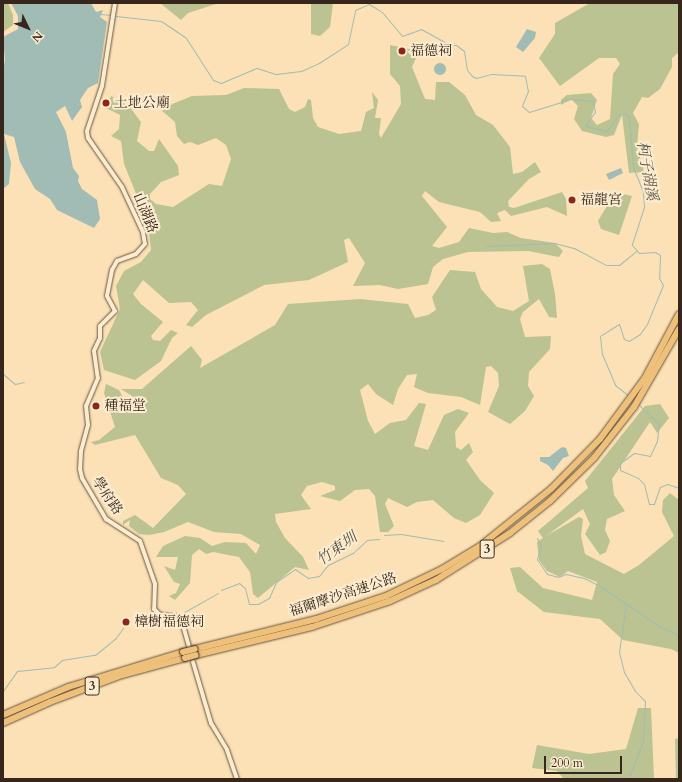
<!DOCTYPE html>
<html>
<head>
<meta charset="utf-8">
<style>
	body { margin:0 }
	#map { position:relative; width:682px; height:782px; overflow:hidden; background:#fbe1b5; font-family:Cardo,"Noto Serif TC",serif }
	div>[style] { position:absolute }
	[style*='--x'] { left:calc(var(--x)*1px); top:calc(var(--y)*1px); width:calc(var(--w)*1px); rotate:calc(var(--a)*1deg) }
	.green>* { inset:0; background:#bac391 }
	.water>* { inset:0; background:#a0bcb4 }
	.round { border-radius:50% }
	.stream>* { height:1px; margin:-0.5px; padding:0 0.5px; transform-origin:0.5px; border-radius:0.5px; background:#a0bcb4 }
	.roads { filter:drop-shadow(0 0 1px #685542) drop-shadow(0 0 1px #685542) }
	.minor>* { height:4px; margin:-2px; padding:0 2px; transform-origin:2px; border-radius:2px; background:#fceccf }
	.highway>* { height:6px; margin:-3px; padding:0 3px; transform-origin:3px; border-radius:3px; background:#eec07a }
	.bridges { filter:drop-shadow(0 0 1px #37261b) drop-shadow(0 0 1px #37261b) }
	.highway-bridge>* { height:6px; margin:-3px; padding:0 3px; transform-origin:3px; border-radius:3px; background:#eec07a }
	.dots>* { width:11px; height:11px; translate:-50% -50%; box-sizing:border-box; border:2px solid #fceccf; border-radius:50% }
	span { translate:-50% -50%; white-space:nowrap; text-align:center; line-height:1.15; -webkit-text-stroke:4px #fceccf; paint-order:stroke }
	.shield-label span { padding:1px 3px; background:#fceccf; border:1px solid; border-radius:3px; -webkit-text-stroke-width:0 }
	.shield-label { font-size:13px; color:#37261b; font-weight:700 }
	.poi-label { font-size:14px; color:#37261b }
	.left { translate:0 -50%; text-align:left }
	.street-label { font-size:14px; color:#37261b }
	.water-label { font-size:15px; color:#565349; font-style:italic }
	.frame { position:absolute; inset:0; border:4px solid #37261b; pointer-events:none }
	.north { position:absolute; left:8px; top:8px; width:40px; height:40px; -webkit-text-stroke:3px #fceccf; paint-order:stroke; rotate:133deg; font-size:11px; font-weight:700; line-height:16px; text-align:center; color:#37261b }
	.north::after { content:''; display:block; margin:auto; width:14px; height:18px; background:#37261b; clip-path:polygon(50% 0,100% 100%,50% 72%,0 100%) }
	.scale { position:absolute; left:544px; top:756px; width:78px; height:18px; box-sizing:border-box; border:2px solid #37261b; border-top:0; padding-left:5px; font-size:12px; line-height:14px; white-space:nowrap; color:#37261b; -webkit-text-stroke:3px #fceccf; paint-order:stroke }
</style>
</head>
<body>
<div id="map">
	<div class="green">
		<div style="clip-path:polygon(3px 3px,8px 3px,13px 15px,13px 25px,3px 32px)"></div>
		<div style="clip-path:polygon(160px 3px,219px 3px,188px 13px,181px 20px)"></div>
		<div style="clip-path:polygon(311px 3px,333px 3px,330px 27px,320px 36px,311px 34px)"></div>
		<div style="clip-path:polygon(590px 3px,679px 3px,679px 52px,672px 58px,672px 67px,660px 89px,648px 98px,642px 97px,633px 113px,639px 124px,637px 146px,644px 172px,629px 173px,622px 115px,614px 135px,606px 137px,582px 131px,574px 119px,578px 106px,571px 99px,561px 105px,561px 100px,567px 95px,591px 93px,597px 100px,591px 118px,597px 125px,610px 119px,613px 74px,620px 64px,616px 58px,599px 58px,560px 86px,539px 58px,555px 34px,555px 23px)"></div>
		<div style="clip-path:polygon(390px 45px,419px 51px,412px 67px,425px 99px,435px 100px,436px 82px,449px 82px,465px 95px,476px 115px,493px 125px,510px 147px,513px 174px,522px 172px,535px 162px,541px 172px,529px 179px,508px 201px,509px 207px,514px 208px,562px 192px,566px 199px,567px 216px,547px 207px,511px 216px,505px 210px,497px 213px,501px 221px,491px 222px,480px 212px,439px 202px,425px 191px,422px 196px,447px 227px,432px 246px,439px 248px,459px 242px,469px 228px,493px 233px,507px 232px,521px 238px,555px 243px,563px 251px,559px 257px,528px 251px,468px 252px,443px 259px,433px 267px,428px 284px,398px 289px,380px 285px,353px 286px,365px 263px,349px 238px,344px 240px,348px 262px,309px 280px,264px 285px,206px 315px,192px 327px,186px 325px,198px 310px,191px 302px,169px 303px,143px 280px,133px 294px,141px 304px,163px 322px,151px 336px,153px 340px,160px 341px,171px 330px,178px 333px,172px 338px,161px 361px,135px 380px,104px 370px,100px 352px,120px 309px,116px 286px,124px 271px,141px 262px,151px 250px,148px 223px,124px 164px,121px 141px,111px 136px,119px 129px,120px 115px,106px 108px,111px 96px,129px 106px,141px 122px,137px 141px,149px 151px,154px 151px,159px 139px,178px 166px,179px 175px,161px 182px,150px 194px,150px 199px,156px 204px,173px 207px,209px 184px,222px 186px,231px 159px,226px 145px,216px 138px,198px 145px,190px 142px,184px 144px,177px 136px,175px 122px,160px 109px,192px 96px,226px 95px,244px 88px,279px 89px,289px 109px,295px 112px,305px 107px,308px 99px,311px 100px,313px 118px,318px 127px,339px 134px,361px 131px,366px 112px,374px 108px,372px 92px,378px 100px,375px 118px,381px 118px,379px 134px,381px 138px,401px 104px,400px 86px,390px 74px)"></div>
		<div style="clip-path:polygon(609px 191px,632px 196px,619px 235px,601px 229px,598px 221px,607px 206px)"></div>
		<div style="clip-path:polygon(542px 264px,550px 269px,555px 294px,557px 318px,549px 317px,539px 299px,523px 312px,520px 319px,525px 337px,551px 336px,550px 349px,529px 372px,528px 386px,534px 396px,525px 411px,510px 424px,488px 412px,499px 386px,498px 373px,491px 366px,486px 367px,480px 405px,461px 397px,428px 393px,414px 387px,417px 374px,407px 375px,398px 389px,393px 405px,376px 394px,368px 384px,360px 390px,368px 421px,375px 434px,390px 423px,406px 420px,419px 403px,426px 404px,414px 446px,428px 450px,444px 415px,458px 409px,469px 413px,455px 432px,456px 447px,461px 450px,469px 443px,473px 452px,466px 460px,480px 480px,494px 493px,480px 515px,466px 523px,454px 518px,433px 500px,417px 502px,407px 507px,388px 498px,385px 504px,394px 526px,388px 532px,380px 532px,375px 496px,369px 489px,355px 490px,340px 501px,320px 496px,335px 490px,335px 486px,322px 482px,307px 486px,301px 495px,311px 509px,275px 514px,276px 522px,285px 538px,303px 557px,309px 570px,295px 567px,258px 598px,253px 594px,250px 572px,239px 557px,213px 552px,206px 554px,199px 549px,192px 555px,190px 583px,175px 600px,169px 596px,176px 593px,180px 584px,174px 582px,164px 566px,175px 570px,178px 557px,156px 557px,163px 546px,185px 536px,200px 538px,212px 546px,225px 542px,246px 543px,256px 554px,260px 545px,241px 534px,214px 532px,188px 522px,164px 532px,149px 535px,139px 534px,129px 526px,130px 520px,123px 525px,123px 521px,135px 515px,153px 528px,186px 494px,178px 485px,161px 478px,135px 435px,95px 445px,91px 442px,99px 440px,115px 427px,104px 393px,106px 384px,119px 390px,128px 408px,135px 398px,121px 389px,142px 389px,191px 346px,202px 360px,200px 368px,275px 325px,288px 304px,360px 299px,408px 304px,415px 318px,428px 315px,436px 310px,432px 297px,450px 270px,475px 272px,481px 289px,497px 307px,513px 311px,529px 301px,523px 266px)"></div>
		<div style="clip-path:polygon(660px 404px,669px 418px,657px 433px,650px 422px,612px 479px,614px 495px,625px 511px,607px 519px,605px 530px,610px 541px,606px 552px,600px 555px,585px 534px,590px 524px,583px 509px,546px 536px,579px 517px,583px 519px,581px 536px,585px 554px,624px 574px,639px 565px,674px 536px,662px 512px,663px 500px,670px 493px,679px 500px,679px 653px,671px 649px,623px 640px,600px 619px,544px 612px,517px 591px,510px 568px,520px 567px,543px 588px,592px 600px,597px 582px,568px 571px,560px 577px,547px 571px,539px 560px,537px 542px,543px 538px,538px 531px,588px 488px,585px 481px,645px 406px)"></div>
		<div style="clip-path:polygon(638px 708px,651px 708px,654px 779px,564px 779px,557px 771px,532px 768px,537px 745px,589px 754px,626px 749px)"></div>
		<div style="clip-path:polygon(679px 738px,679px 779px,676px 779px,675px 739px)"></div>
	</div>
	<div class="water">
		<div style="clip-path:polygon(11px 3px,91px 3px,96px 12px,103px 10px,100px 17px,107px 22px,98px 83px,88px 88px,80px 100px,82px 107px,72px 121px,65px 106px,56px 112px,66px 132px,73px 168px,79px 176px,78px 181px,82px 189px,97px 200px,100px 219px,94px 228px,57px 210px,50px 199px,35px 189px,20px 162px,14px 137px,4px 134px,11px 163px,9px 184px,3px 189px,3px 70px,5px 60px,3px 37px,18px 29px,18px 16px)"></div>
		<div style="clip-path:polygon(527px 29px,536px 32px,535px 38px,523px 52px,516px 47px)"></div>
		<div class="round" style="left:434px;top:63px;width:12px;height:12px"></div>
		<div style="clip-path:polygon(621px 168px,623px 173px,609px 180px,606px 174px)"></div>
		<div style="clip-path:polygon(562px 447px,566px 448px,569px 456px,563px 458px,553px 471px,548px 465px,540px 461px,540px 457px,549px 457px)"></div>
	</div>
	<div class="stream">
		<div style="--x:100;--y:14;--w:12;--a:5"></div>
		<div style="--x:116;--y:16;--w:45;--a:6.3"></div>
		<div style="--x:161;--y:21;--w:30;--a:34"></div>
		<div style="--x:186;--y:38;--w:50;--a:57.3"></div>
		<div style="--x:213;--y:80;--w:9;--a:21"></div>
		<div style="--x:221;--y:83;--w:39;--a:-23"></div>
		<div style="--x:257;--y:68;--w:20;--a:18"></div>
		<div style="--x:276;--y:74;--w:25;--a:-7"></div>
		<div style="--x:301;--y:71;--w:20;--a:-24"></div>
		<div style="--x:319;--y:63;--w:35;--a:-33"></div>
		<div style="--x:348;--y:44;--w:35;--a:-78"></div>
		<div style="--x:355;--y:10;--w:15;--a:-23"></div>
		<div style="--x:369;--y:4;--w:15;--a:32"></div>
		<div style="--x:382;--y:12;--w:31;--a:50"></div>
		<div style="--x:402;--y:36;--w:20;--a:-20"></div>
		<div style="--x:421;--y:29;--w:29;--a:29"></div>
		<div style="--x:446;--y:43;--w:10;--a:11"></div>
		<div style="--x:456;--y:45;--w:10;--a:37"></div>
		<div style="--x:464;--y:51;--w:19;--a:81"></div>
		<div style="--x:467;--y:70;--w:8;--a:50"></div>
		<div style="--x:472;--y:76;--w:4;--a:27"></div>
		<div style="--x:476;--y:78;--w:16;--a:-15"></div>
		<div style="--x:491;--y:74;--w:34;--a:3"></div>
		<div style="--x:525;--y:76;--w:15;--a:79"></div>
		<div style="--x:528;--y:91;--w:16;--a:112"></div>
		<div style="--x:522;--y:106;--w:9;--a:41"></div>
		<div style="--x:529;--y:112;--w:44;--a:-17.2"></div>
		<div style="--x:571;--y:99;--w:22;--a:5"></div>
		<div style="--x:593;--y:101;--w:11;--a:80"></div>
		<div style="--x:595;--y:112;--w:17;--a:126"></div>
		<div style="--x:585;--y:126;--w:23;--a:13"></div>
		<div style="--x:607;--y:131;--w:19;--a:-55"></div>
		<div style="--x:618;--y:115;--w:6;--a:-18"></div>
		<div style="--x:624;--y:113;--w:6;--a:39"></div>
		<div style="--x:629;--y:117;--w:50;--a:85.4"></div>
		<div style="--x:633;--y:167;--w:27;--a:68"></div>
		<div style="--x:643;--y:192;--w:15;--a:86"></div>
		<div style="--x:644;--y:207;--w:40;--a:108"></div>
		<div style="--x:632;--y:245;--w:11;--a:49"></div>
		<div style="--x:639;--y:253;--w:16;--a:-4"></div>
		<div style="--x:655;--y:252;--w:6;--a:31"></div>
		<div style="--x:660;--y:255;--w:23;--a:92"></div>
		<div style="--x:659;--y:278;--w:8;--a:60"></div>
		<div style="--x:663;--y:285;--w:42;--a:112.3"></div>
		<div style="--x:647;--y:324;--w:12;--a:125"></div>
		<div style="--x:640;--y:334;--w:13;--a:148"></div>
		<div style="--x:629;--y:341;--w:5;--a:-158"></div>
		<div style="--x:624;--y:339;--w:16;--a:-108"></div>
		<div style="--x:619;--y:324;--w:22;--a:148"></div>
		<div style="--x:600;--y:336;--w:18;--a:84"></div>
		<div style="--x:602;--y:354;--w:34;--a:67"></div>
		<div style="--x:615;--y:385;--w:18;--a:38"></div>
		<div style="--x:486;--y:246;--w:69;--a:-2.5"></div>
		<div style="--x:555;--y:243;--w:20;--a:15"></div>
		<div style="--x:574;--y:248;--w:36;--a:28"></div>
		<div style="--x:606;--y:265;--w:13;--a:0"></div>
		<div style="--x:619;--y:265;--w:22;--a:-39"></div>
		<div style="--x:3;--y:366;--w:6;--a:90"></div>
		<div style="--x:3;--y:374;--w:16;--a:40"></div>
		<div style="--x:15;--y:384;--w:9;--a:-13"></div>
		<div style="--x:639;--y:405;--w:28;--a:44"></div>
		<div style="--x:659;--y:424;--w:17;--a:97"></div>
		<div style="--x:657;--y:441;--w:17;--a:115"></div>
		<div style="--x:650;--y:456;--w:16;--a:-169"></div>
		<div style="--x:634;--y:453;--w:17;--a:144"></div>
		<div style="--x:620;--y:463;--w:7;--a:90"></div>
		<div style="--x:620;--y:470;--w:20;--a:24"></div>
		<div style="--x:638;--y:478;--w:8;--a:45"></div>
		<div style="--x:644;--y:484;--w:21;--a:76"></div>
		<div style="--x:649;--y:504;--w:5;--a:0"></div>
		<div style="--x:654;--y:504;--w:18;--a:-71"></div>
		<div style="--x:660;--y:487;--w:8;--a:-23"></div>
		<div style="--x:667;--y:484;--w:13;--a:18"></div>
		<div style="--x:384;--y:535;--w:17;--a:-3"></div>
		<div style="--x:401;--y:534;--w:43;--a:9.5"></div>
		<div style="--x:537;--y:538;--w:9;--a:63"></div>
		<div style="--x:541;--y:546;--w:14;--a:107"></div>
		<div style="--x:537;--y:559;--w:18;--a:56"></div>
		<div style="--x:547;--y:574;--w:11;--a:15"></div>
		<div style="--x:558;--y:577;--w:9;--a:-21"></div>
		<div style="--x:566;--y:574;--w:18;--a:13"></div>
		<div style="--x:584;--y:578;--w:18;--a:27"></div>
		<div style="--x:600;--y:586;--w:73;--a:34.3"></div>
		<div style="--x:660;--y:627;--w:21;--a:23"></div>
		<div style="--x:221;--y:590;--w:19;--a:-21"></div>
		<div style="--x:239;--y:583;--w:8;--a:40"></div>
		<div style="--x:245;--y:588;--w:16;--a:76"></div>
		<div style="--x:249;--y:604;--w:9;--a:0"></div>
		<div style="--x:258;--y:604;--w:13;--a:-29"></div>
		<div style="--x:269;--y:598;--w:17;--a:-66"></div>
		<div style="--x:276;--y:582;--w:23;--a:-34"></div>
		<div style="--x:295;--y:569;--w:16;--a:35"></div>
		<div style="--x:308;--y:578;--w:11;--a:-10"></div>
		<div style="--x:319;--y:576;--w:14;--a:-51"></div>
		<div style="--x:328;--y:565;--w:28;--a:-26"></div>
		<div style="--x:353;--y:553;--w:19;--a:-43"></div>
		<div style="--x:367;--y:540;--w:12;--a:-5"></div>
		<div style="--x:626;--y:603;--w:49;--a:98.1"></div>
		<div style="--x:619;--y:652;--w:21;--a:76"></div>
		<div style="--x:624;--y:672;--w:22;--a:60"></div>
		<div style="--x:635;--y:691;--w:14;--a:45"></div>
		<div style="--x:645;--y:701;--w:40;--a:92.9"></div>
		<div style="--x:643;--y:741;--w:41;--a:111.5"></div>
		<div style="--x:145;--y:614;--w:5;--a:-11"></div>
		<div style="--x:150;--y:613;--w:13;--a:29"></div>
		<div style="--x:161;--y:619;--w:9;--a:-6"></div>
		<div style="--x:179;--y:615;--w:45;--a:-29.4"></div>
		<div style="--x:3;--y:691;--w:24;--a:-55"></div>
		<div style="--x:17;--y:671;--w:37;--a:-6"></div>
		<div style="--x:54;--y:667;--w:11;--a:-41"></div>
		<div style="--x:62;--y:660;--w:33;--a:-9"></div>
		<div style="--x:95;--y:655;--w:26;--a:-39"></div>
		<div style="--x:115;--y:639;--w:14;--a:-54"></div>
	</div>
	<div class="roads">
		<div class="minor">
			<div style="--x:115;--y:3;--w:84;--a:98.9"></div>
			<div style="--x:102;--y:86;--w:47;--a:108.4"></div>
			<div style="--x:87;--y:131;--w:7;--a:82"></div>
			<div style="--x:88;--y:138;--w:60;--a:55.2"></div>
			<div style="--x:122;--y:187;--w:50;--a:65"></div>
			<div style="--x:143;--y:232;--w:12;--a:81"></div>
			<div style="--x:145;--y:244;--w:13;--a:132"></div>
			<div style="--x:136;--y:254;--w:20;--a:160"></div>
			<div style="--x:117;--y:261;--w:10;--a:119"></div>
			<div style="--x:112;--y:270;--w:26;--a:101"></div>
			<div style="--x:107;--y:296;--w:17;--a:62"></div>
			<div style="--x:115;--y:311;--w:21;--a:135"></div>
			<div style="--x:100;--y:326;--w:12;--a:90"></div>
			<div style="--x:100;--y:338;--w:14;--a:115"></div>
			<div style="--x:94;--y:351;--w:27;--a:82"></div>
			<div style="--x:98;--y:378;--w:30;--a:113"></div>
			<div style="--x:86;--y:406;--w:19;--a:84"></div>
			<div style="--x:88;--y:425;--w:27;--a:105"></div>
			<div style="--x:81;--y:451;--w:18;--a:93"></div>
			<div style="--x:80;--y:469;--w:9;--a:77"></div>
			<div style="--x:82;--y:478;--w:48;--a:59.7"></div>
			<div style="--x:106;--y:519;--w:40;--a:32.9"></div>
			<div style="--x:140;--y:541;--w:46;--a:70.8"></div>
			<div style="--x:155;--y:584;--w:25;--a:92"></div>
			<div style="--x:154;--y:609;--w:8;--a:45"></div>
			<div style="--x:160;--y:615;--w:18;--a:6"></div>
			<div style="--x:178;--y:617;--w:6;--a:51"></div>
			<div style="--x:182;--y:622;--w:26;--a:74"></div>
			<div style="--x:193;--y:662;--w:64;--a:73.6"></div>
			<div style="--x:211;--y:723;--w:31;--a:59"></div>
			<div style="--x:227;--y:750;--w:31;--a:71"></div>
		</div>
		<div class="highway">
			<div style="--x:195;--y:649;--w:125;--a:-13.9"></div>
			<div style="--x:316;--y:619;--w:74;--a:-18.2"></div>
			<div style="--x:386;--y:596;--w:62;--a:-25.7"></div>
			<div style="--x:442;--y:569;--w:44;--a:-31.2"></div>
			<div style="--x:480;--y:546;--w:91;--a:-38.8"></div>
			<div style="--x:551;--y:489;--w:70;--a:-45.6"></div>
			<div style="--x:600;--y:439;--w:76;--a:-53.6"></div>
			<div style="--x:645;--y:378;--w:72;--a:-62"></div>
			<div style="--x:196;--y:655;--w:119;--a:-13.6"></div>
			<div style="--x:312;--y:627;--w:82;--a:-18.4"></div>
			<div style="--x:390;--y:601;--w:51;--a:-24.5"></div>
			<div style="--x:436;--y:580;--w:88;--a:-32.4"></div>
			<div style="--x:510;--y:533;--w:51;--a:-38.7"></div>
			<div style="--x:550;--y:501;--w:62;--a:-44.3"></div>
			<div style="--x:594;--y:458;--w:65;--a:-51.9"></div>
			<div style="--x:634;--y:407;--w:90;--a:-60"></div>
			<div style="--x:3;--y:715;--w:71;--a:-23.3"></div>
			<div style="--x:68;--y:687;--w:120;--a:-16.9"></div>
			<div style="--x:3;--y:723;--w:51;--a:-24.1"></div>
			<div style="--x:50;--y:702;--w:77;--a:-20.6"></div>
			<div style="--x:122;--y:675;--w:65;--a:-15.1"></div>
		</div>
	</div>
	<div class="bridges">
		<div class="highway-bridge">
			<div style="--x:183;--y:652;--w:12;--a:-14"></div>
			<div style="--x:185;--y:658;--w:11;--a:-15"></div>
		</div>
	</div>
	<div class="dots">
		<div style="left:402px;top:51px;background:#8f2418"></div>
		<div style="left:106px;top:103px;background:#8f2418"></div>
		<div style="left:572px;top:200px;background:#8f2418"></div>
		<div style="left:96px;top:406px;background:#8f2418"></div>
		<div style="left:126px;top:622px;background:#8f2418"></div>
	</div>
	<div class="shield-label">
		<span style="left:487px;top:549px">3</span>
		<span style="left:92px;top:686px">3</span>
	</div>
	<div class="poi-label">
		<span class="left" style="left:410px;top:51px">福德祠</span>
		<span class="left" style="left:114px;top:103px">土地公廟</span>
		<span class="left" style="left:580px;top:200px">福龍宮</span>
		<span class="left" style="left:104px;top:406px">種福堂</span>
		<span class="left" style="left:134px;top:622px">樟樹福德祠</span>
	</div>
	<div class="street-label">
		<span style="left:145px;top:213px;rotate:67deg">山湖路</span>
		<span style="left:107px;top:496px;rotate:56deg">學府路</span>
		<span style="left:343px;top:595px;rotate:-18deg">福爾摩沙高速公路</span>
	</div>
	<div class="water-label">
		<span style="left:647px;top:171px;rotate:80deg">柯子湖溪</span>
		<span style="left:337px;top:549px;rotate:-36deg">竹東圳</span>
	</div>
	<div class="frame"></div>
	<div class="north">N</div>
	<div class="scale">200 m</div>
</div>
</body>
</html>
